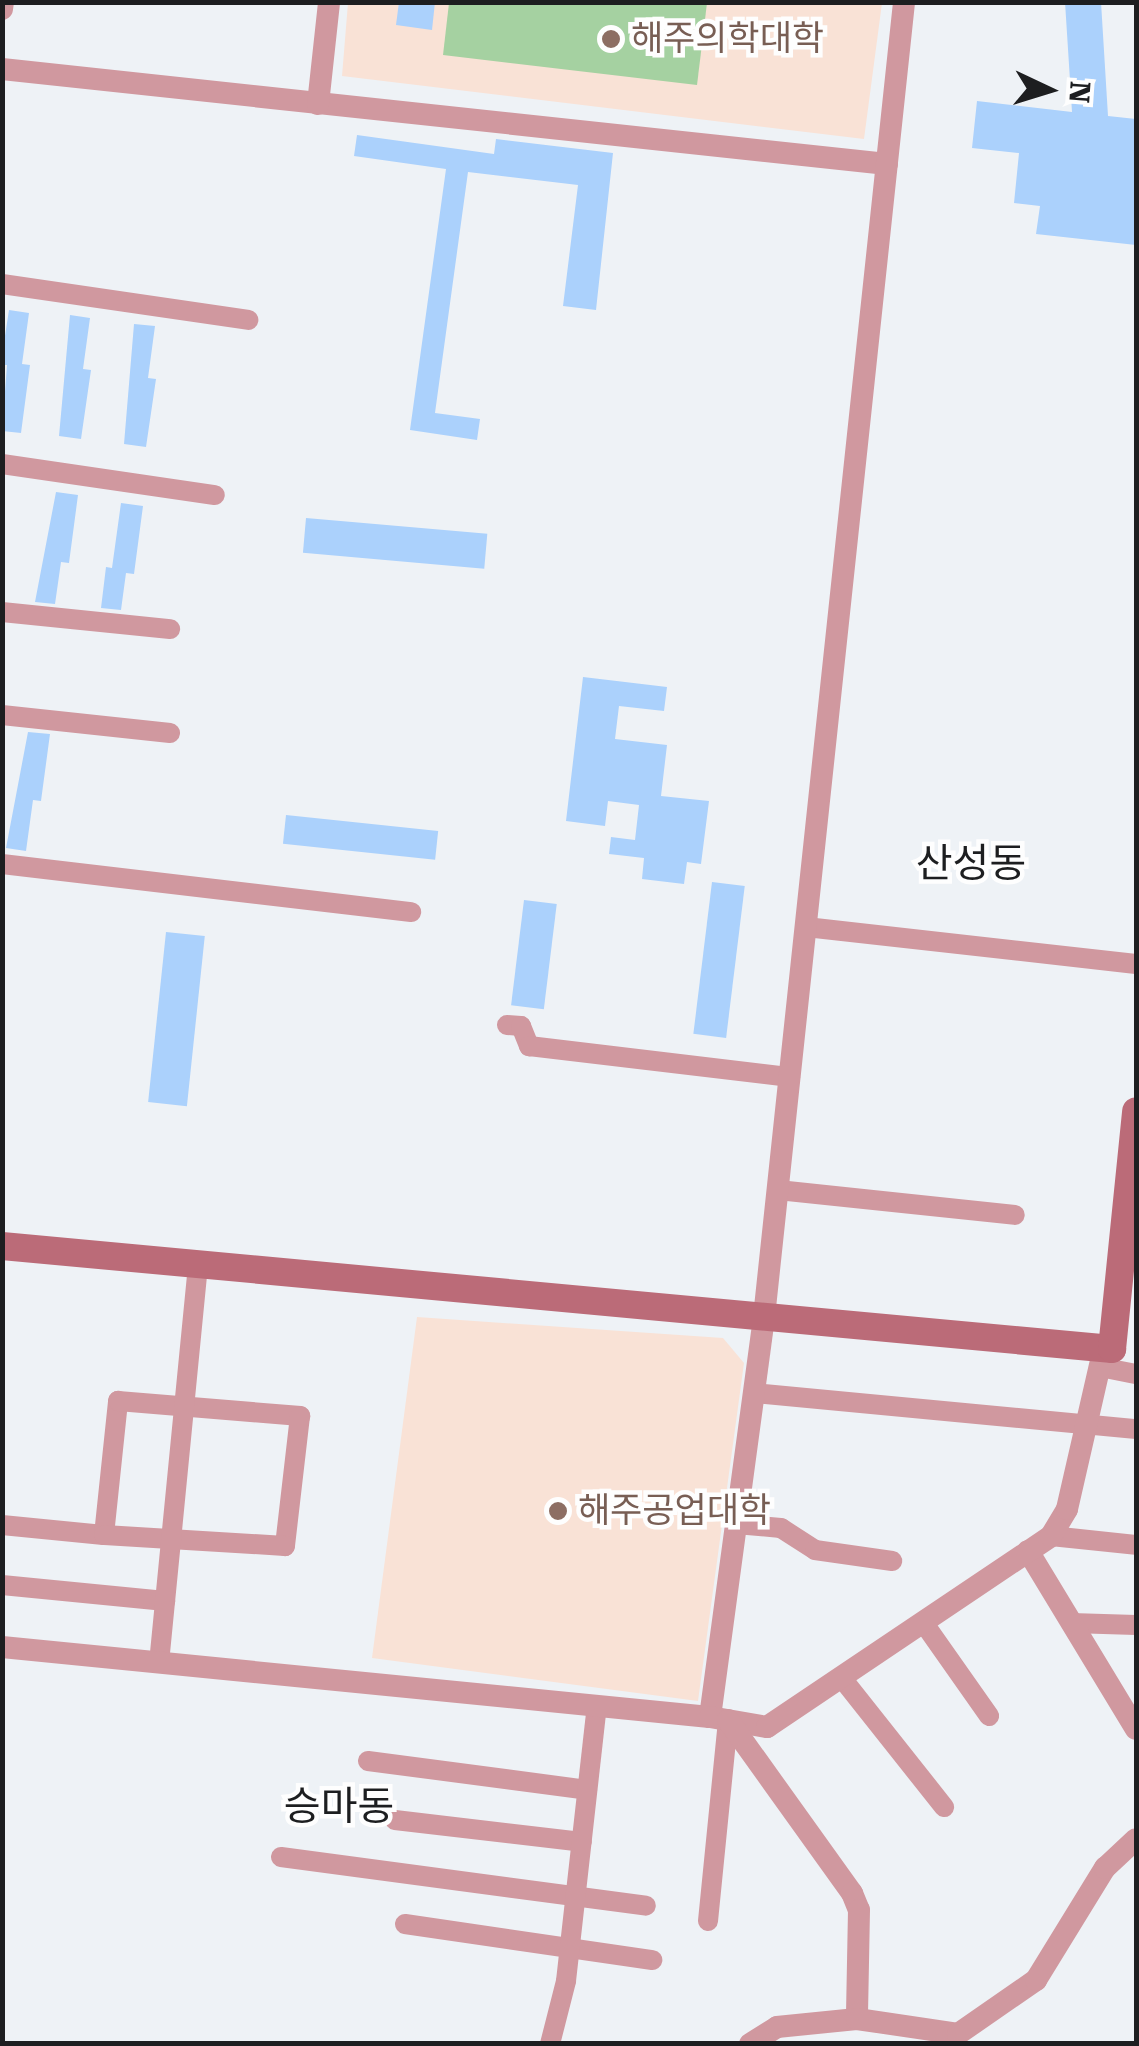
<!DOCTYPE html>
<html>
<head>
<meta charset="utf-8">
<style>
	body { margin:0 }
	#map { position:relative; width:1139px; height:2046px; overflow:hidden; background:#eef2f6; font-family:"Roboto Serif","Noto Sans KR",serif }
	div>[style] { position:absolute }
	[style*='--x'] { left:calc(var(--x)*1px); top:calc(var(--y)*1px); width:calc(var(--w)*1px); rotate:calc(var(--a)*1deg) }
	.education>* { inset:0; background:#f9e2d6 }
	.green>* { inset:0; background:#a5d1a1 }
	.building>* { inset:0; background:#abd1fc; transform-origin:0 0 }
	.minor>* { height:20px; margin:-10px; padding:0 10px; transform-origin:10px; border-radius:10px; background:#d0989f }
	.tertiary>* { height:22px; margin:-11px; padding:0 11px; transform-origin:11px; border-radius:11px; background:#d0989f }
	.secondary>* { height:28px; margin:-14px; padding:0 14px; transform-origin:14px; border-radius:14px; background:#bb6b78 }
	.dots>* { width:28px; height:28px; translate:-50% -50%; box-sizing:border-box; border:5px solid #fefefe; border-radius:50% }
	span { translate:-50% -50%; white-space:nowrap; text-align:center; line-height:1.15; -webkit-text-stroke:9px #fefefe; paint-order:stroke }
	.education-label { font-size:35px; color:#785e54 }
	.left { translate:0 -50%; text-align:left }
	.quarter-label { font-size:40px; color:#1d1e20 }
	.frame { position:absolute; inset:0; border:5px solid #1d1e20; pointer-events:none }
	.north { position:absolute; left:999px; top:40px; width:100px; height:100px; -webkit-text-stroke:8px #fefefe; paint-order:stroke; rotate:94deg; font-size:28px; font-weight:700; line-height:40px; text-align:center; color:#1d1e20 }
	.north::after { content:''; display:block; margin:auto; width:35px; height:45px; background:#1d1e20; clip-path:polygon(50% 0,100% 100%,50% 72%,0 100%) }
</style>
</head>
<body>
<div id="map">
	<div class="education">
		<div style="clip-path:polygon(348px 3px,882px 3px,864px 139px,342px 76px)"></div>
		<div style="clip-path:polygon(417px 1317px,723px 1338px,744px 1363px,698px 1701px,372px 1658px)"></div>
	</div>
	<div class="green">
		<div style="clip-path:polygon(449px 3px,707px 3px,697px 85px,443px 55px)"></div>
	</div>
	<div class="building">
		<div style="clip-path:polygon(399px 2px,435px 2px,432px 30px,396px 25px)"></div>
		<div style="clip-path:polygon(1065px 2px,1101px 2px,1108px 116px,1136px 119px,1136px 245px,1036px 234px,1040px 206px,1014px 203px,1019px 153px,972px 148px,977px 101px,1072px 112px)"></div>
		<div style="clip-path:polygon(357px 135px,494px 154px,496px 139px,613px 153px,596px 310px,563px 306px,578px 185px,468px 172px,435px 413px,480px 419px,477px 440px,410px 430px,446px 169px,354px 156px)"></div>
		<div style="clip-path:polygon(9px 310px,29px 313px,22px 364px,30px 365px,21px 433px,2px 431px,7px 365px,2px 365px,2px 355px)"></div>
		<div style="clip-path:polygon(70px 315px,90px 318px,83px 369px,91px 370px,81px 439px,59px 436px)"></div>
		<div style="clip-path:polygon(134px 324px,155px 326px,148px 378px,156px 379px,146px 447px,124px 444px)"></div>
		<div style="clip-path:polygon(56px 492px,78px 495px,69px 563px,61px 562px,55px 604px,35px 602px)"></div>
		<div style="clip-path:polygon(121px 503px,143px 506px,134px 574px,126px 573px,121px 610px,101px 608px,106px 567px,112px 568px)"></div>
		<div style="left:306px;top:518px;width:182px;height:35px;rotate:5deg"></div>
		<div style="clip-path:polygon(583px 677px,667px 687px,664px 711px,619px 706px,615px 739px,667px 745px,661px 796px,709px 801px,701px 864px,687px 862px,684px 884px,642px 879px,644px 858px,609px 854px,611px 837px,635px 840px,639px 805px,608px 801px,605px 826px,566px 821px)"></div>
		<div style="clip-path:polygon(28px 732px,50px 734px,41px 801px,33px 800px,26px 851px,6px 848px)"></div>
		<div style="left:286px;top:815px;width:153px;height:29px;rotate:6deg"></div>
		<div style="left:712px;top:882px;width:33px;height:153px;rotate:7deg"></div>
		<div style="left:524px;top:900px;width:33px;height:106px;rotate:7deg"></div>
		<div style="left:166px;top:932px;width:39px;height:171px;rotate:6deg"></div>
	</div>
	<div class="minor">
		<div style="--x:2;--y:284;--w:249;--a:8.3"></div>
		<div style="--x:2;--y:464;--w:215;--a:8.3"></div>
		<div style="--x:2;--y:612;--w:169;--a:5.8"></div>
		<div style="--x:2;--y:715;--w:169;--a:6.1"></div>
		<div style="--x:2;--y:864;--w:412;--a:6.7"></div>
		<div style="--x:806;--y:927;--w:332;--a:6.4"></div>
		<div style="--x:507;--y:1025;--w:14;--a:4"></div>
		<div style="--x:521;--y:1026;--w:22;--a:68"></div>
		<div style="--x:529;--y:1046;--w:263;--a:6.8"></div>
		<div style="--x:778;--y:1190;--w:238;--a:6"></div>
		<div style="--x:1100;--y:1367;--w:37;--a:11"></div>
		<div style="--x:754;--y:1393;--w:384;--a:5.4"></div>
		<div style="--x:736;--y:1524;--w:45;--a:5.1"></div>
		<div style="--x:781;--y:1528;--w:40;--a:32.9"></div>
		<div style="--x:815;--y:1550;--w:78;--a:8.1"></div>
		<div style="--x:2;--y:1525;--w:102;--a:5.6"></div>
		<div style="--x:104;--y:1535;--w:135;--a:-84"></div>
		<div style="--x:118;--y:1401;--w:183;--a:4.7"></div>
		<div style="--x:300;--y:1416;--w:131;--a:96.6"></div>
		<div style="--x:285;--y:1546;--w:181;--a:-176.5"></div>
		<div style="--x:1051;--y:1536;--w:85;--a:6"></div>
		<div style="--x:2;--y:1585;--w:164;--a:5.6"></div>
		<div style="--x:923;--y:1622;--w:115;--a:54.9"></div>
		<div style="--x:1071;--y:1623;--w:65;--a:1.8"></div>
		<div style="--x:159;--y:1663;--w:401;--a:-84.4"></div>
		<div style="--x:841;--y:1677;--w:166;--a:51.6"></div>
		<div style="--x:368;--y:1761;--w:221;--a:7.5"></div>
		<div style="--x:395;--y:1820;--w:188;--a:6.7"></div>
		<div style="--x:281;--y:1857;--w:368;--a:7.6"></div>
		<div style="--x:708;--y:1921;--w:202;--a:-84.3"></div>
		<div style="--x:405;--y:1924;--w:250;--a:8.3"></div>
		<div style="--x:550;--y:2044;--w:65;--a:-75.7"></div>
		<div style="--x:566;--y:1981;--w:277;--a:-83.6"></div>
	</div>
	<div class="tertiary">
		<div style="--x:2;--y:9;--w:7;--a:-82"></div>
		<div style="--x:2;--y:69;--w:890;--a:6.13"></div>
		<div style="--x:318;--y:104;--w:103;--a:-83.8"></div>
		<div style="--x:1028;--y:1551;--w:208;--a:58.8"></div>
		<div style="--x:2;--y:1647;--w:711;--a:5.65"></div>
		<div style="--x:710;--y:1717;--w:404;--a:-82.3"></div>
		<div style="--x:764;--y:1317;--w:1322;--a:-83.92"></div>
		<div style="--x:710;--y:1717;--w:58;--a:10"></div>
		<div style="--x:767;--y:1727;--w:342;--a:-33.9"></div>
		<div style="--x:1051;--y:1536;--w:31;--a:-59"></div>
		<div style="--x:1067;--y:1509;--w:165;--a:-77.1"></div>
		<div style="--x:728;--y:1720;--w:213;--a:54.4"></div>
		<div style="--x:852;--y:1893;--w:18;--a:68"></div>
		<div style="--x:859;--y:1910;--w:109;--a:91.1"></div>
		<div style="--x:750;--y:2044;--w:32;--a:-32"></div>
		<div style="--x:777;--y:2027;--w:80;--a:-5.7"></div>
		<div style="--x:857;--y:2019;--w:102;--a:8.4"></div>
		<div style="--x:958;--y:2034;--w:95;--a:-34.7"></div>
		<div style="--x:1036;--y:1980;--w:132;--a:-58.4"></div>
		<div style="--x:1105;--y:1868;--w:42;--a:-43.1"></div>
	</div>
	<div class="secondary">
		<div style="--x:2;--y:1246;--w:1115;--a:5.3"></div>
		<div style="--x:1112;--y:1349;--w:239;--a:-84.2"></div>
	</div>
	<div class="dots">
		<div style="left:611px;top:39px;background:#8d6e63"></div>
		<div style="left:558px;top:1511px;background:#8d6e63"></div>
	</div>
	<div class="education-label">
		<span class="left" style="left:631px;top:39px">해주의학대학</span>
		<span class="left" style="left:578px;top:1511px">해주공업대학</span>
	</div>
	<div class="quarter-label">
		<span style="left:971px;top:864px">산성동</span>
		<span style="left:339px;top:1807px">승마동</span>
	</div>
	<div class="frame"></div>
	<div class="north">N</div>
</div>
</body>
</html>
